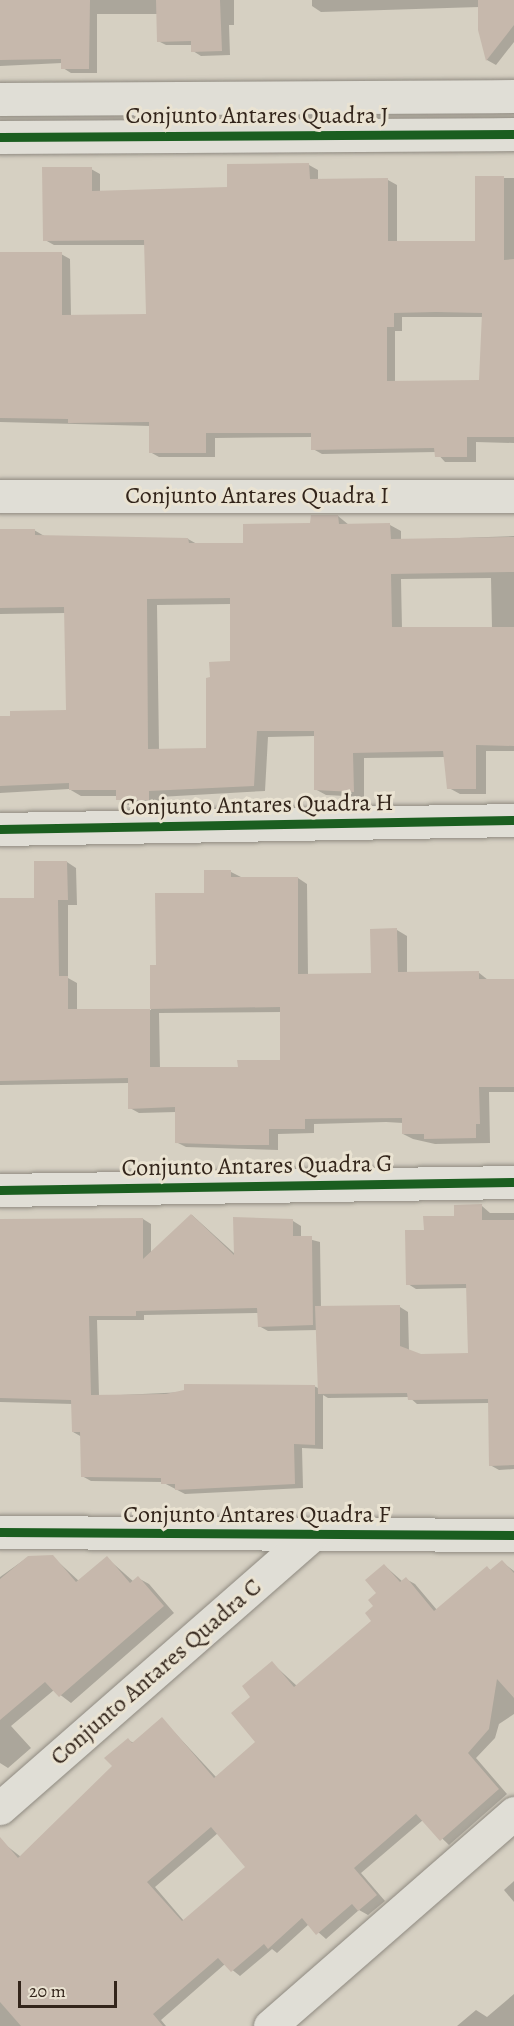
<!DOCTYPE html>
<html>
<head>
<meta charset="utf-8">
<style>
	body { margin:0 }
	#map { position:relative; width:514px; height:2026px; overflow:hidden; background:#d6d0c2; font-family:Alegreya,serif }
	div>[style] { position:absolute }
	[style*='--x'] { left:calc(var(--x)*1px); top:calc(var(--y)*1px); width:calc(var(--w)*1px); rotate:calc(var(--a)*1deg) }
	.shadow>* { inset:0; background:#0003 }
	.building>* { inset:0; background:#c6b8ac }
	.roads { filter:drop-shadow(0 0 2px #8f8a81) drop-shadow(0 0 2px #8f8a81) }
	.minor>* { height:33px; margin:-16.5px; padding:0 16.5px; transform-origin:16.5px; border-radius:16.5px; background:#e0ded6 }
	.cycleway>* { height:9px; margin:-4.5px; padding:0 4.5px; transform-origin:4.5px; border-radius:4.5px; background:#1b5e20 }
	span { translate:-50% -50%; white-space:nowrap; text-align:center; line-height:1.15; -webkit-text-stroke:6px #eae3d2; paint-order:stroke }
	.street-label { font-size:24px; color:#33251b }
	.scale { position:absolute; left:18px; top:1981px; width:99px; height:27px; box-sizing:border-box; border:3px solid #33251b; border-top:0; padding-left:8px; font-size:18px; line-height:21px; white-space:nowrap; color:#33251b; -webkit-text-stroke:4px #eae3d2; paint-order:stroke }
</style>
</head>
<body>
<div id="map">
	<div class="shadow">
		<div style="clip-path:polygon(0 0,234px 0,234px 25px,229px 25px,230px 55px,201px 56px,193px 51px,192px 45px,166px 45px,158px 41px,158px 14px,97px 14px,97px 73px,71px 73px,63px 68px,62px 63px,0 66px)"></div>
		<div style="clip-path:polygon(312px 0,514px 0,514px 42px,496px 65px,487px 60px,479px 7px,321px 12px,312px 6px)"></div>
		<div style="clip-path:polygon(evenodd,309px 165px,318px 170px,318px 181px,388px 180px,397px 185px,397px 243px,477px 243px,476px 178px,514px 178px,514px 443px,476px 442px,476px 462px,445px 462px,436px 452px,322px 454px,313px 449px,313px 437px,215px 438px,215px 457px,159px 457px,150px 452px,150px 426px,0 422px,0 254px,61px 254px,70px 259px,71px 316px,147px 316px,145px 245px,54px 245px,45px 240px,91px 169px,100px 174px,100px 192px,228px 188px,309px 165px,402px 317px,483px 317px,480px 381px,395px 382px,395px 331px,402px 331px,402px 317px)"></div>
		<div style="clip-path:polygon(evenodd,338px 516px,349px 525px,390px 525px,401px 531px,401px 540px,514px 536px,514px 751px,486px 751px,486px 794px,460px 794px,449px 788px,445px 757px,364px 758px,364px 797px,326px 795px,315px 789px,315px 736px,268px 737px,265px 791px,159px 797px,159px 805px,128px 805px,117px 796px,81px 796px,69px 789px,0 793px,0 718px,67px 712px,66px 613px,0 614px,0 531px,34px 530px,46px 537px,188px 539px,197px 544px,244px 545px,338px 516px,491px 578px,492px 629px,402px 629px,401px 579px,491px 578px,338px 516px,231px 604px,232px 663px,208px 750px,159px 750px,157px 605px,231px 604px)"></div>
		<div style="clip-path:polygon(evenodd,67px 862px,76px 868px,77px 905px,68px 905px,68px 978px,77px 983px,77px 1010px,151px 1010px,151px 967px,158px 966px,206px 894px,231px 872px,241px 877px,298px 878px,307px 884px,308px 975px,372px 974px,397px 930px,407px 936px,407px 973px,478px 972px,488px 980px,514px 980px,514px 1092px,489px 1092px,490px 1143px,435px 1144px,413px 1139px,403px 1134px,403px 1123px,386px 1122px,314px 1124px,314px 1133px,278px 1134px,278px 1150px,186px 1147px,176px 1142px,176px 1112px,139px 1113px,130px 1108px,129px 1083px,0 1085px,0 899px,35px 899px,67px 862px,282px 1012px,281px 1061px,239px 1069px,160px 1068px,159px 1013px,282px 1012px)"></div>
		<div style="clip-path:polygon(evenodd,482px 1206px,490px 1213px,514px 1213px,514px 1469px,499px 1470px,490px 1465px,489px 1403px,417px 1404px,409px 1397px,328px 1398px,323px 1395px,323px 1449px,302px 1448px,303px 1488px,185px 1494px,162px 1482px,91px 1481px,82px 1476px,82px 1437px,73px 1432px,73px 1404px,0 1402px,0 1220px,143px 1219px,151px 1224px,151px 1254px,192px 1215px,235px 1254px,293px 1221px,301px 1226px,301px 1237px,320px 1242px,321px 1307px,400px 1307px,408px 1312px,409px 1351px,420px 1356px,469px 1355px,468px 1288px,416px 1289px,408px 1284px,425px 1231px,482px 1206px,259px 1313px,259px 1326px,268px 1331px,318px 1330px,320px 1389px,314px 1386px,99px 1396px,97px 1320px,144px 1320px,144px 1315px,259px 1313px)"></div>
		<div style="clip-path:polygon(28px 1557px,53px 1557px,80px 1582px,107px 1558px,134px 1582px,138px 1578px,149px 1584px,174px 1613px,71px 1703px,54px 1690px,11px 1726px,31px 1748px,8px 1768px,0 1763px,0 1577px)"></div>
		<div style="clip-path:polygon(evenodd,502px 1562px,514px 1571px,514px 1714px,499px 1724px,495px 1738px,476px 1758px,507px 1794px,449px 1845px,423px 1820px,361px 1873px,385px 1901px,368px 1915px,359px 1910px,326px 1939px,309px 1924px,277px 1953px,272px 1949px,240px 1976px,225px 1964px,161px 2020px,166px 2026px,0 2026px,0 1852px,7px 1846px,21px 1857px,114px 1767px,128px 1740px,134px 1743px,162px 1719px,216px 1777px,257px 1742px,252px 1697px,272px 1663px,297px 1686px,373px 1621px,385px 1566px,403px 1582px,406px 1579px,415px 1584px,437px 1610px,487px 1568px,492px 1571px,502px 1562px,218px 1833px,247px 1867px,184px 1921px,155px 1887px,218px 1833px)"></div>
		<div style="clip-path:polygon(514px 1881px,514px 1902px,504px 1890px)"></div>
		<div style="clip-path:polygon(514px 1994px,514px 2026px,457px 2026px,476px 2010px,487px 2017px)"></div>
	</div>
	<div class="building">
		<div style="clip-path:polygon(0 0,90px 0,89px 69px,61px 69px,61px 59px,0 60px)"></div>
		<div style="clip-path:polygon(156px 0,220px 0,222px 51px,191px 52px,191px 41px,157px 42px)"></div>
		<div style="clip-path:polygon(478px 0,514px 0,514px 25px,486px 61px,478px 30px)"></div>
		<div style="clip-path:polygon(evenodd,309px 163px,310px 179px,388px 178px,388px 241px,475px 241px,475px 176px,504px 176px,504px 260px,514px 259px,514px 437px,467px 437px,467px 457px,435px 457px,434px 448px,311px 450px,311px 433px,206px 433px,206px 453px,149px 453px,149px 422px,68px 423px,68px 419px,0 418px,0 252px,62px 252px,62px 315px,146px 314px,144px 240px,43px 241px,42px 167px,92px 167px,92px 191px,227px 187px,227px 164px,309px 163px,436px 312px,482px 313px,479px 380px,387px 381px,387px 327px,394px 327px,394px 313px,436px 312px)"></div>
		<div style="clip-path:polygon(evenodd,311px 515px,338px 515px,339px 524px,390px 523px,391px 539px,514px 537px,514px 572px,391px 574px,392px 627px,514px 627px,514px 746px,476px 745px,476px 789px,447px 789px,443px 751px,353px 753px,354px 792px,314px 790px,314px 731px,257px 731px,254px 786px,149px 791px,149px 800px,116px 800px,116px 790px,69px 790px,69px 783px,0 786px,0 716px,10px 716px,10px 711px,66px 710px,64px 607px,0 608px,0 529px,35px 529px,35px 535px,188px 538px,189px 543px,243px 543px,243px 524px,310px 523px,311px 515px,230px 598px,230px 661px,209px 662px,210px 677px,206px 678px,206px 748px,148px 749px,147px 599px,230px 598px)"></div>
		<div style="clip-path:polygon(evenodd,34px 861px,67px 861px,68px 900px,58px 900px,59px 976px,68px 976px,68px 1009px,150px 1009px,150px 965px,156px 965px,155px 893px,204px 893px,204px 870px,231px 870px,231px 877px,298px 877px,298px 974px,371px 973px,370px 929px,397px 928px,398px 972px,479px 971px,479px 979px,514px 979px,514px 1087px,479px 1087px,480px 1124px,476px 1124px,476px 1138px,424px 1139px,424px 1134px,402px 1134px,402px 1118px,305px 1119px,305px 1129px,269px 1129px,269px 1145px,238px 1145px,175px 1143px,175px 1107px,128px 1109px,128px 1078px,0 1081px,0 898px,34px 898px,34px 861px,280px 1007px,280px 1060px,237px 1060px,238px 1067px,150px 1067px,150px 1009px,280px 1007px)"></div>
		<div style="clip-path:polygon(482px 1204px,482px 1220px,514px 1220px,514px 1465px,489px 1466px,488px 1399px,408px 1400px,407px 1393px,318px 1394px,315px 1306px,400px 1305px,400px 1346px,421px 1354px,468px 1353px,466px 1284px,406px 1285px,405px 1230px,424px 1230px,423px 1216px,454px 1216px,454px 1205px)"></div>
		<div style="clip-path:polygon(191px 1214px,234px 1255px,233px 1217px,293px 1219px,293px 1236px,312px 1236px,313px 1325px,258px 1327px,257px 1308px,136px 1311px,136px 1316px,89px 1316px,91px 1395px,166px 1394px,184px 1390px,184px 1384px,315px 1385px,315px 1445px,294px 1444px,295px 1484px,175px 1490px,175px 1484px,161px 1484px,161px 1478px,81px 1477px,80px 1432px,72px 1432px,71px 1400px,0 1398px,0 1219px,143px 1218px,143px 1259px)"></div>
		<div style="clip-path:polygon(53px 1555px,76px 1582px,107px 1556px,130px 1583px,138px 1576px,164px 1606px,59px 1697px,45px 1682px,0 1720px,0 1579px,28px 1556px)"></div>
		<div style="clip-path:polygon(evenodd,502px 1560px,514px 1573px,514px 1698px,497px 1679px,489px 1729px,468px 1753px,499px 1789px,440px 1841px,416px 1814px,354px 1868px,377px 1895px,358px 1911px,352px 1904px,316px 1935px,302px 1918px,268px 1949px,264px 1944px,231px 1972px,218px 1958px,153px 2014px,163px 2026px,21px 2026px,0 2002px,0 1837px,18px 1858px,112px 1766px,104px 1758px,128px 1738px,132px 1743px,162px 1717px,214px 1778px,255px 1742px,231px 1713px,250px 1697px,242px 1686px,272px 1661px,294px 1687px,371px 1621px,365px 1613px,373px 1606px,368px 1600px,376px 1593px,365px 1580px,384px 1564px,400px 1582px,406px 1577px,434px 1611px,487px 1566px,490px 1570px,502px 1560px,211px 1827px,245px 1867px,182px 1921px,147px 1882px,211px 1827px)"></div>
	</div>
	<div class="roads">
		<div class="minor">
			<div style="--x:0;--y:99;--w:514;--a:-0.33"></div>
			<div style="--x:0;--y:137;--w:514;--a:-0.33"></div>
			<div style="--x:0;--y:496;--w:514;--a:0"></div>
			<div style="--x:0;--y:829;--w:514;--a:-1"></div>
			<div style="--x:0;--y:1190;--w:514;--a:-0.89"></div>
			<div style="--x:0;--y:1532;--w:514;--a:0.33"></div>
			<div style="--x:0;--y:1808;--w:413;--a:-41.2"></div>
			<div style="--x:270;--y:2026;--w:324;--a:-41.1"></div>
		</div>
	</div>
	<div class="cycleway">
		<div style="--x:0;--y:137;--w:514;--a:-0.33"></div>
		<div style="--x:0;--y:829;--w:514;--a:-1"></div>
		<div style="--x:0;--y:1190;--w:514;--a:-0.89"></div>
		<div style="--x:0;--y:1532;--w:514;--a:0.33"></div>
	</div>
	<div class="street-label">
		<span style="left:257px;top:116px">Conjunto Antares Quadra J</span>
		<span style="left:257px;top:496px">Conjunto Antares Quadra I</span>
		<span style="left:257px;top:805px;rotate:-1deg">Conjunto Antares Quadra H</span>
		<span style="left:257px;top:1166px;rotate:-1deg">Conjunto Antares Quadra G</span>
		<span style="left:257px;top:1515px">Conjunto Antares Quadra F</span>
		<span style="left:156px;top:1672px;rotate:-41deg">Conjunto Antares Quadra C</span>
	</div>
	<div class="scale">20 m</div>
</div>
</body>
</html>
